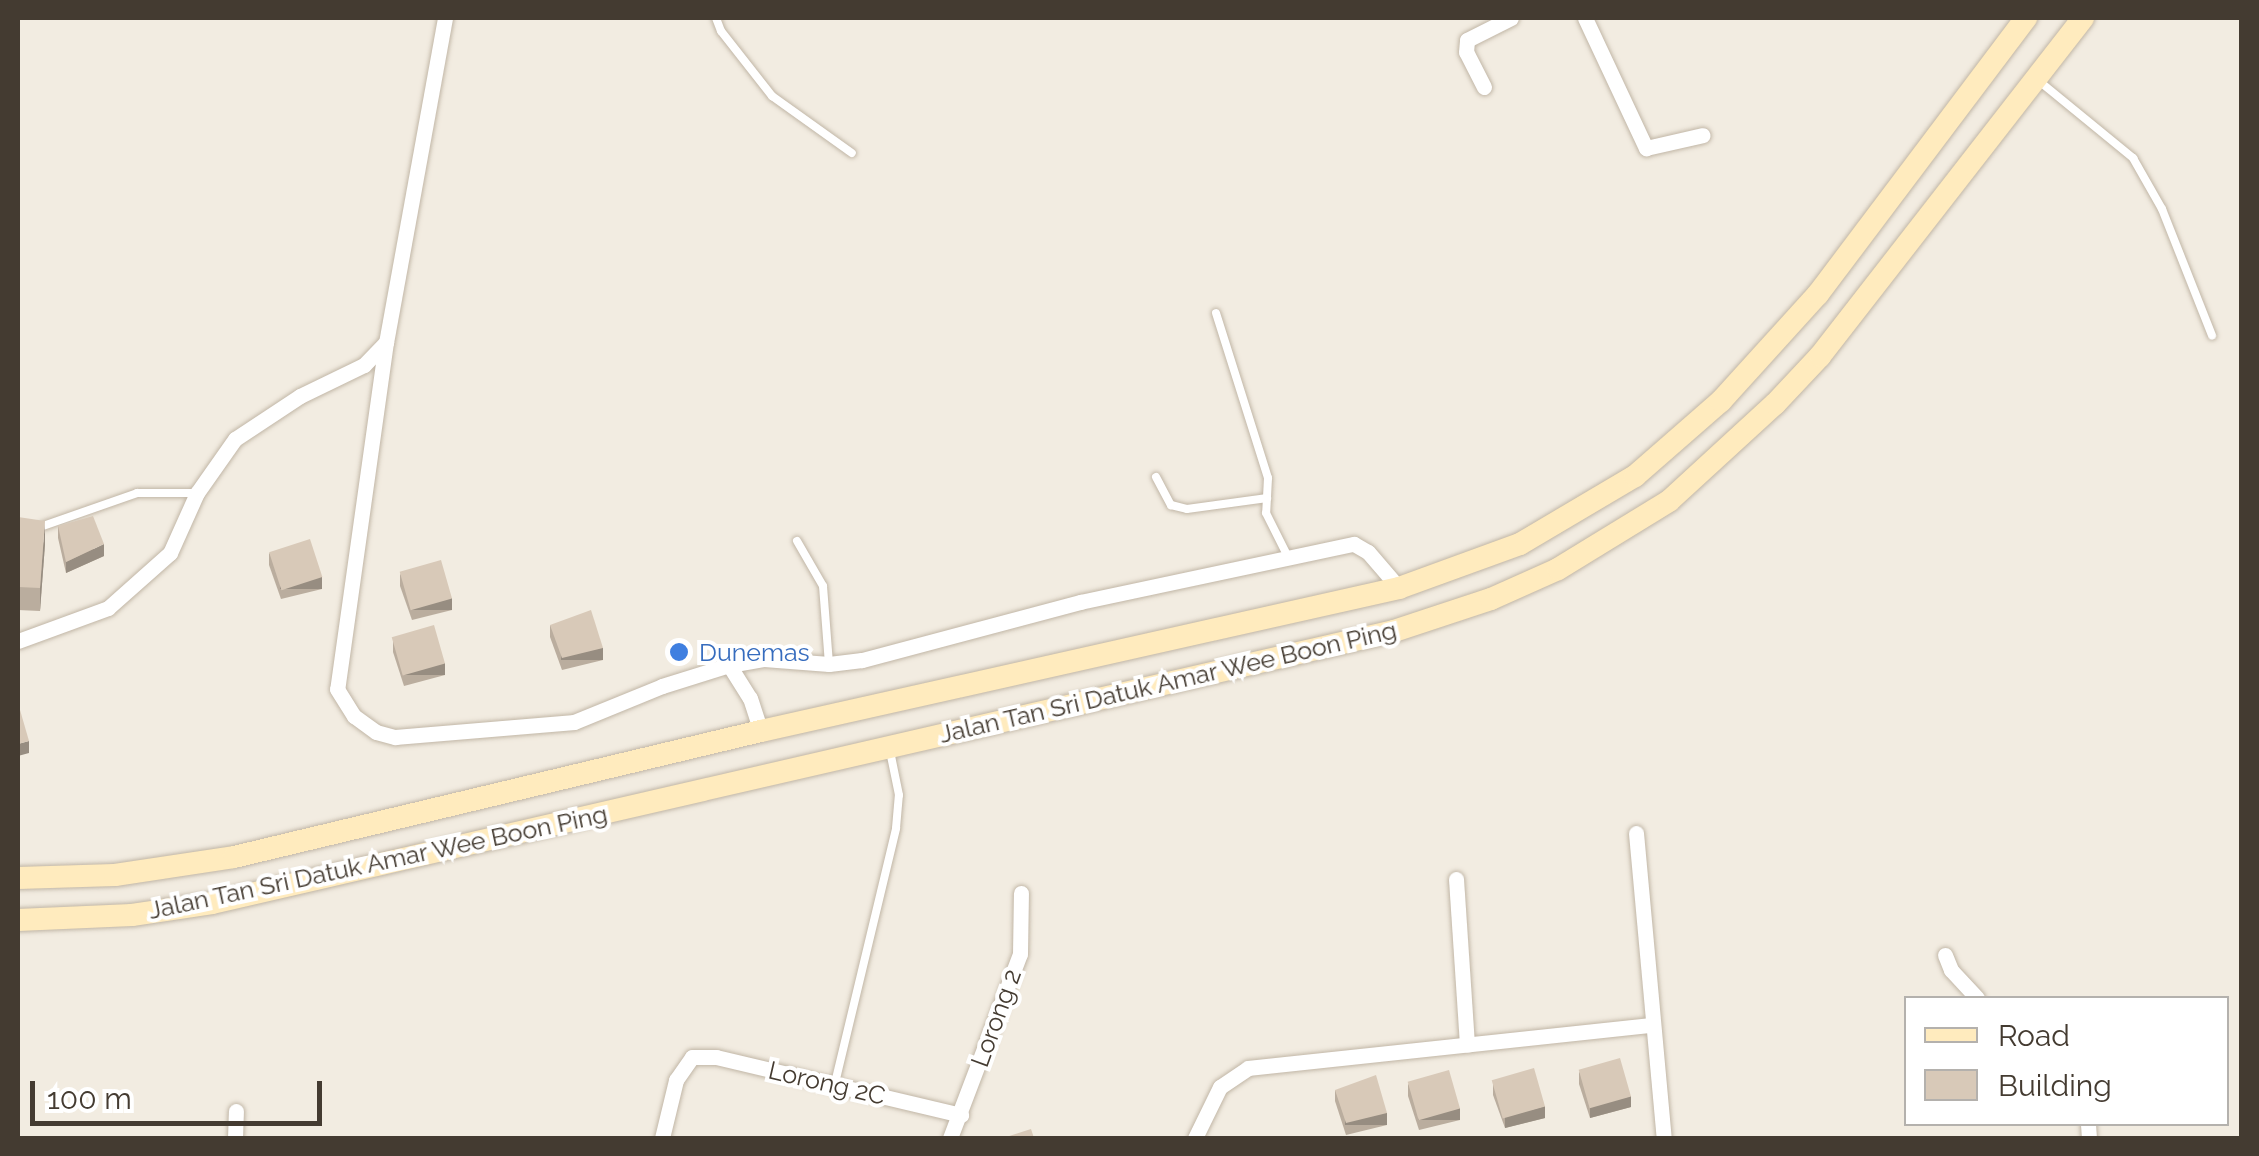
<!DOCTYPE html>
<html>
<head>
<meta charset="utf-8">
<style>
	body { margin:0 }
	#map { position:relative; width:2259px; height:1156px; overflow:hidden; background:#f2ece1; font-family:Raleway,sans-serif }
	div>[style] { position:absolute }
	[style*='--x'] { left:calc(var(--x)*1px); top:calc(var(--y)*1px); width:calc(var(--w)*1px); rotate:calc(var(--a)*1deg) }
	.roads { filter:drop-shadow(0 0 2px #c1b6a6) drop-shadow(0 0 2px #c1b6a6) }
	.lane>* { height:8px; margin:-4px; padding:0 4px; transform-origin:4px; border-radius:4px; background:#fff }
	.street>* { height:15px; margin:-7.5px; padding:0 7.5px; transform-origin:7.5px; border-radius:7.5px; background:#fff }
	.secondary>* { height:22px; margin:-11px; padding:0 11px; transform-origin:11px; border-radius:11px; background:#ffebbe }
	.wall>* { inset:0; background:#baad9e }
	.shaded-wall>* { inset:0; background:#978d81; transform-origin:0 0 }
	.building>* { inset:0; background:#d8c9b8; transform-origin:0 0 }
	.dots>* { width:28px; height:28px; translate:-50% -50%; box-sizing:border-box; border:5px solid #fff; border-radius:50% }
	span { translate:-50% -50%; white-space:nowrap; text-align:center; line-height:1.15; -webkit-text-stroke:8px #fff; paint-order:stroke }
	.shop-label { font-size:25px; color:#366cbe }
	.left { translate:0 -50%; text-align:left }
	.street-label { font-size:25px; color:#443b31 }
	.frame { position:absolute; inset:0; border:20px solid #443b31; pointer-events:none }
	.legend { position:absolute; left:1904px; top:996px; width:325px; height:130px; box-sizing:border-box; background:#fff; border:2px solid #b4b1ad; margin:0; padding:12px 18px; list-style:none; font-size:30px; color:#443b31 }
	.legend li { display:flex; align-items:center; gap:20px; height:50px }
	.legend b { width:50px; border:2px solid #b4b1ad }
	.scale { position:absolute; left:30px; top:1081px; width:292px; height:45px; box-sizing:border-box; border:5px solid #443b31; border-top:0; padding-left:12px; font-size:30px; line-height:35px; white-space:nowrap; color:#443b31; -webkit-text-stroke:8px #fff; paint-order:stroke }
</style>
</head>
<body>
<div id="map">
	<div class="roads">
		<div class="lane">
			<div style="--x:716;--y:18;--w:14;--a:69"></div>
			<div style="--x:721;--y:31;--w:83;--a:51.9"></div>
			<div style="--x:772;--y:96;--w:98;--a:35.5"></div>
			<div style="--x:2039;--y:81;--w:122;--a:39.3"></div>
			<div style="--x:2133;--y:158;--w:59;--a:60.4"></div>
			<div style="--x:2162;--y:209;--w:136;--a:68.4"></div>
			<div style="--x:1216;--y:313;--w:173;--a:72.5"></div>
			<div style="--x:1268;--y:478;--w:35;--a:93"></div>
			<div style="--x:1266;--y:513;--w:49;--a:63.4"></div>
			<div style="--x:1156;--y:477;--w:32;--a:62"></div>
			<div style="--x:1171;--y:505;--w:16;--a:14"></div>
			<div style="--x:1187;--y:509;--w:81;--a:-7.8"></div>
			<div style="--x:43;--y:526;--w:100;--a:-19.3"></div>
			<div style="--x:137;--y:493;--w:60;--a:0"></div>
			<div style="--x:797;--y:541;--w:52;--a:60"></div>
			<div style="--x:823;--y:586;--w:78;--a:85.6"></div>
			<div style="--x:835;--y:1083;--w:262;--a:-76.5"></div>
			<div style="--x:896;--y:828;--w:33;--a:-85"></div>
			<div style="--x:899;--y:795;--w:45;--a:-101.6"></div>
		</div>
		<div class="street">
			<div style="--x:445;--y:18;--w:329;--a:100.3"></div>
			<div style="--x:386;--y:342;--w:350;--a:98"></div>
			<div style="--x:337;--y:689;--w:32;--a:58"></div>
			<div style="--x:354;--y:716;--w:27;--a:36"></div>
			<div style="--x:376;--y:732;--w:20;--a:15"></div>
			<div style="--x:395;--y:737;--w:180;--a:-4.8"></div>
			<div style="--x:574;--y:722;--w:95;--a:-22.2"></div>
			<div style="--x:662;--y:686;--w:70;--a:-17.4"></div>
			<div style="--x:729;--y:665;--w:36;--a:-10"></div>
			<div style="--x:764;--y:659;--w:65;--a:4.4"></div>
			<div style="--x:829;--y:664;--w:33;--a:-7"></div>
			<div style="--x:862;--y:660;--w:226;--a:-14.9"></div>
			<div style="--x:1080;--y:602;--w:280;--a:-12"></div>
			<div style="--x:1354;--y:544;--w:16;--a:30"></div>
			<div style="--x:1368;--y:552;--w:48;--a:49.3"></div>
			<div style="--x:1585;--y:18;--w:144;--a:64.9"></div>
			<div style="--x:1646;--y:148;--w:58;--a:-12.8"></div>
			<div style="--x:1484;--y:87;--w:39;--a:-117"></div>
			<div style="--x:1466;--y:52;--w:12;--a:-85"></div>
			<div style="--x:1467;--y:40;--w:49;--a:-26.6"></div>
			<div style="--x:18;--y:641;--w:96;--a:-20.1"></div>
			<div style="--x:108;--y:608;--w:83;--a:-41.6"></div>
			<div style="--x:170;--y:553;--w:66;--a:-65.8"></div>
			<div style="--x:197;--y:493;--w:66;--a:-54.9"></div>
			<div style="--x:235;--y:439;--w:78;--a:-33.5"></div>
			<div style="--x:300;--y:396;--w:71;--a:-25.8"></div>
			<div style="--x:364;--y:365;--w:32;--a:-46"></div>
			<div style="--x:729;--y:665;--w:39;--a:58"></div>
			<div style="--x:750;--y:698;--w:35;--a:72"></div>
			<div style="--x:1636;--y:833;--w:306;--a:84.8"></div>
			<div style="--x:1456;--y:879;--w:166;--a:86.2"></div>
			<div style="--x:1945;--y:955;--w:16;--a:68"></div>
			<div style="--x:1951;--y:970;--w:38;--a:47"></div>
			<div style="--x:2088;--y:1124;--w:14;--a:86"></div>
			<div style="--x:235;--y:1138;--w:27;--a:-88"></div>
			<div style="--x:662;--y:1138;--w:60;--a:-76.4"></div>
			<div style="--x:676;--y:1080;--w:28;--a:-55"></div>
			<div style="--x:692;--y:1057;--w:24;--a:0"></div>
			<div style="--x:716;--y:1057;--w:252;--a:13.3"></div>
			<div style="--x:950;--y:1138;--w:197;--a:-69.2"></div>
			<div style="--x:1020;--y:954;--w:61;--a:-89.1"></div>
			<div style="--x:1195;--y:1138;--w:57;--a:-63.9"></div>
			<div style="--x:1220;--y:1087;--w:34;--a:-34"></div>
			<div style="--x:1248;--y:1068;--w:405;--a:-6.1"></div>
		</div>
		<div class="secondary">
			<div style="--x:18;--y:878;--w:97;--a:-1.8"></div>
			<div style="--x:115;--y:875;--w:120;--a:-8.6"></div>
			<div style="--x:234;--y:857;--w:542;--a:-13.45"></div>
			<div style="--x:761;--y:731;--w:654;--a:-12.63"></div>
			<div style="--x:1399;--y:588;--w:129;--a:-20"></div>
			<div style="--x:1520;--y:544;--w:134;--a:-30.6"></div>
			<div style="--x:1635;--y:476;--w:114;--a:-41.1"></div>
			<div style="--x:1721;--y:401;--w:144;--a:-47.8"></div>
			<div style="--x:1818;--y:294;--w:346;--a:-53"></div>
			<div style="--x:18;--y:920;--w:114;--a:-2.5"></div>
			<div style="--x:132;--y:915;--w:81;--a:-8.5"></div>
			<div style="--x:212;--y:903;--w:1213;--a:-12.96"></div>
			<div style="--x:1394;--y:631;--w:102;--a:-18.3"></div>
			<div style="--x:1491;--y:599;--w:73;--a:-24.1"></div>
			<div style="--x:1558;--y:569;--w:130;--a:-31.5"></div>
			<div style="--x:1669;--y:501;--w:144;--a:-42.5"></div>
			<div style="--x:1775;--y:404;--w:66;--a:-46.8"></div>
			<div style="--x:1820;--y:356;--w:428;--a:-52.1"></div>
		</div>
	</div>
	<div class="wall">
		<div style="clip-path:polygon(18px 517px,45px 544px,40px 611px,18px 610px)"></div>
		<div style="clip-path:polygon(58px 526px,104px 556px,66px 573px,58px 538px)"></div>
		<div style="clip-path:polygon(269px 553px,322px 589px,281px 599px,269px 565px)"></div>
		<div style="clip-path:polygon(400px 574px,452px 610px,412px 620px,400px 586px)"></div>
		<div style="clip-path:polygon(550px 625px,603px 660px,562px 670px,550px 637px)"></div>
		<div style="clip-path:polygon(393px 640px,445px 675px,404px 686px,393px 652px)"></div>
		<div style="clip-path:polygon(1579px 1072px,1631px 1107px,1590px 1118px,1579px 1084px)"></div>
		<div style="clip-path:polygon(1493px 1083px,1545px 1118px,1505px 1128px,1493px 1095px)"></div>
		<div style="clip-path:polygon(1408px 1084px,1460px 1120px,1419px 1130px,1408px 1096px)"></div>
		<div style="clip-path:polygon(1335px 1090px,1387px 1125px,1346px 1135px,1335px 1101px)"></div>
	</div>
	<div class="shaded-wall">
		<div style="clip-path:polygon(45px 521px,45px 544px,40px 611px,40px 588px)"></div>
		<div style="clip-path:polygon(104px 544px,104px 556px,66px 573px,66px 562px)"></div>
		<div style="left:322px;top:577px;width:12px;height:42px;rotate:90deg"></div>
		<div style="left:452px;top:598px;width:12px;height:41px;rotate:90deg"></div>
		<div style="left:603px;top:648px;width:12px;height:42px;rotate:90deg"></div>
		<div style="left:445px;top:663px;width:12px;height:42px;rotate:90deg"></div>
		<div style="clip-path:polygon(29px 741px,29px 753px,18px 756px,18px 744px)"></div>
		<div style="clip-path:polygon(1631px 1096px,1631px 1107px,1590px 1118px,1590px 1106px)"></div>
		<div style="clip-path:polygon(1545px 1106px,1545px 1118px,1505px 1128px,1505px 1117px)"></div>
		<div style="left:1460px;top:1108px;width:12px;height:42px;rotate:90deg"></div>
		<div style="left:1387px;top:1113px;width:12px;height:42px;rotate:90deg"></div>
	</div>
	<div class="building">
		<div style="clip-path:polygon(93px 516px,104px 544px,66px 562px,58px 526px)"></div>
		<div style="clip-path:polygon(18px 517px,45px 521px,40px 588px,18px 587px)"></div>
		<div style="left:310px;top:539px;width:40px;height:43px;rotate:72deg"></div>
		<div style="left:441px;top:560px;width:40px;height:43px;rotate:74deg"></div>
		<div style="clip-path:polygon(591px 610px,603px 648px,562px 658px,550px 625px)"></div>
		<div style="left:434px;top:625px;width:40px;height:44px;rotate:74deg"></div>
		<div style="clip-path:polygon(18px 703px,29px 741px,18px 744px)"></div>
		<div style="left:1620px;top:1058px;width:40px;height:43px;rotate:74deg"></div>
		<div style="left:1534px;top:1068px;width:40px;height:44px;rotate:74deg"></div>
		<div style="left:1449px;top:1070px;width:40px;height:43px;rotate:74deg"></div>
		<div style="clip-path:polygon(1376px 1075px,1387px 1113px,1346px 1123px,1335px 1090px)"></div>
		<div style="clip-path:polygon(1031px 1129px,1034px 1138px,1003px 1138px)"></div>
	</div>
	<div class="dots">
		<div style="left:679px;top:652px;background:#3f7fe0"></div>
	</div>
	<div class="shop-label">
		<span class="left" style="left:699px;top:652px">Dunemas</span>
	</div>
	<div class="street-label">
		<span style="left:1168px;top:682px;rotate:-13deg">Jalan Tan Sri Datuk Amar Wee Boon Ping</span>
		<span style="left:378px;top:862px;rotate:-12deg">Jalan Tan Sri Datuk Amar Wee Boon Ping</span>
		<span style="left:996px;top:1018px;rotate:-70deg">Lorong 2</span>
		<span style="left:827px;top:1083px;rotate:13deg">Lorong 2C</span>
	</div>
	<div class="frame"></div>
	<ul class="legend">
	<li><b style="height:12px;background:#ffebbe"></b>Road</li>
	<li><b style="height:28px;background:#d8c9b8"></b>Building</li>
	</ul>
	<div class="scale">100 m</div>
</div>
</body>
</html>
